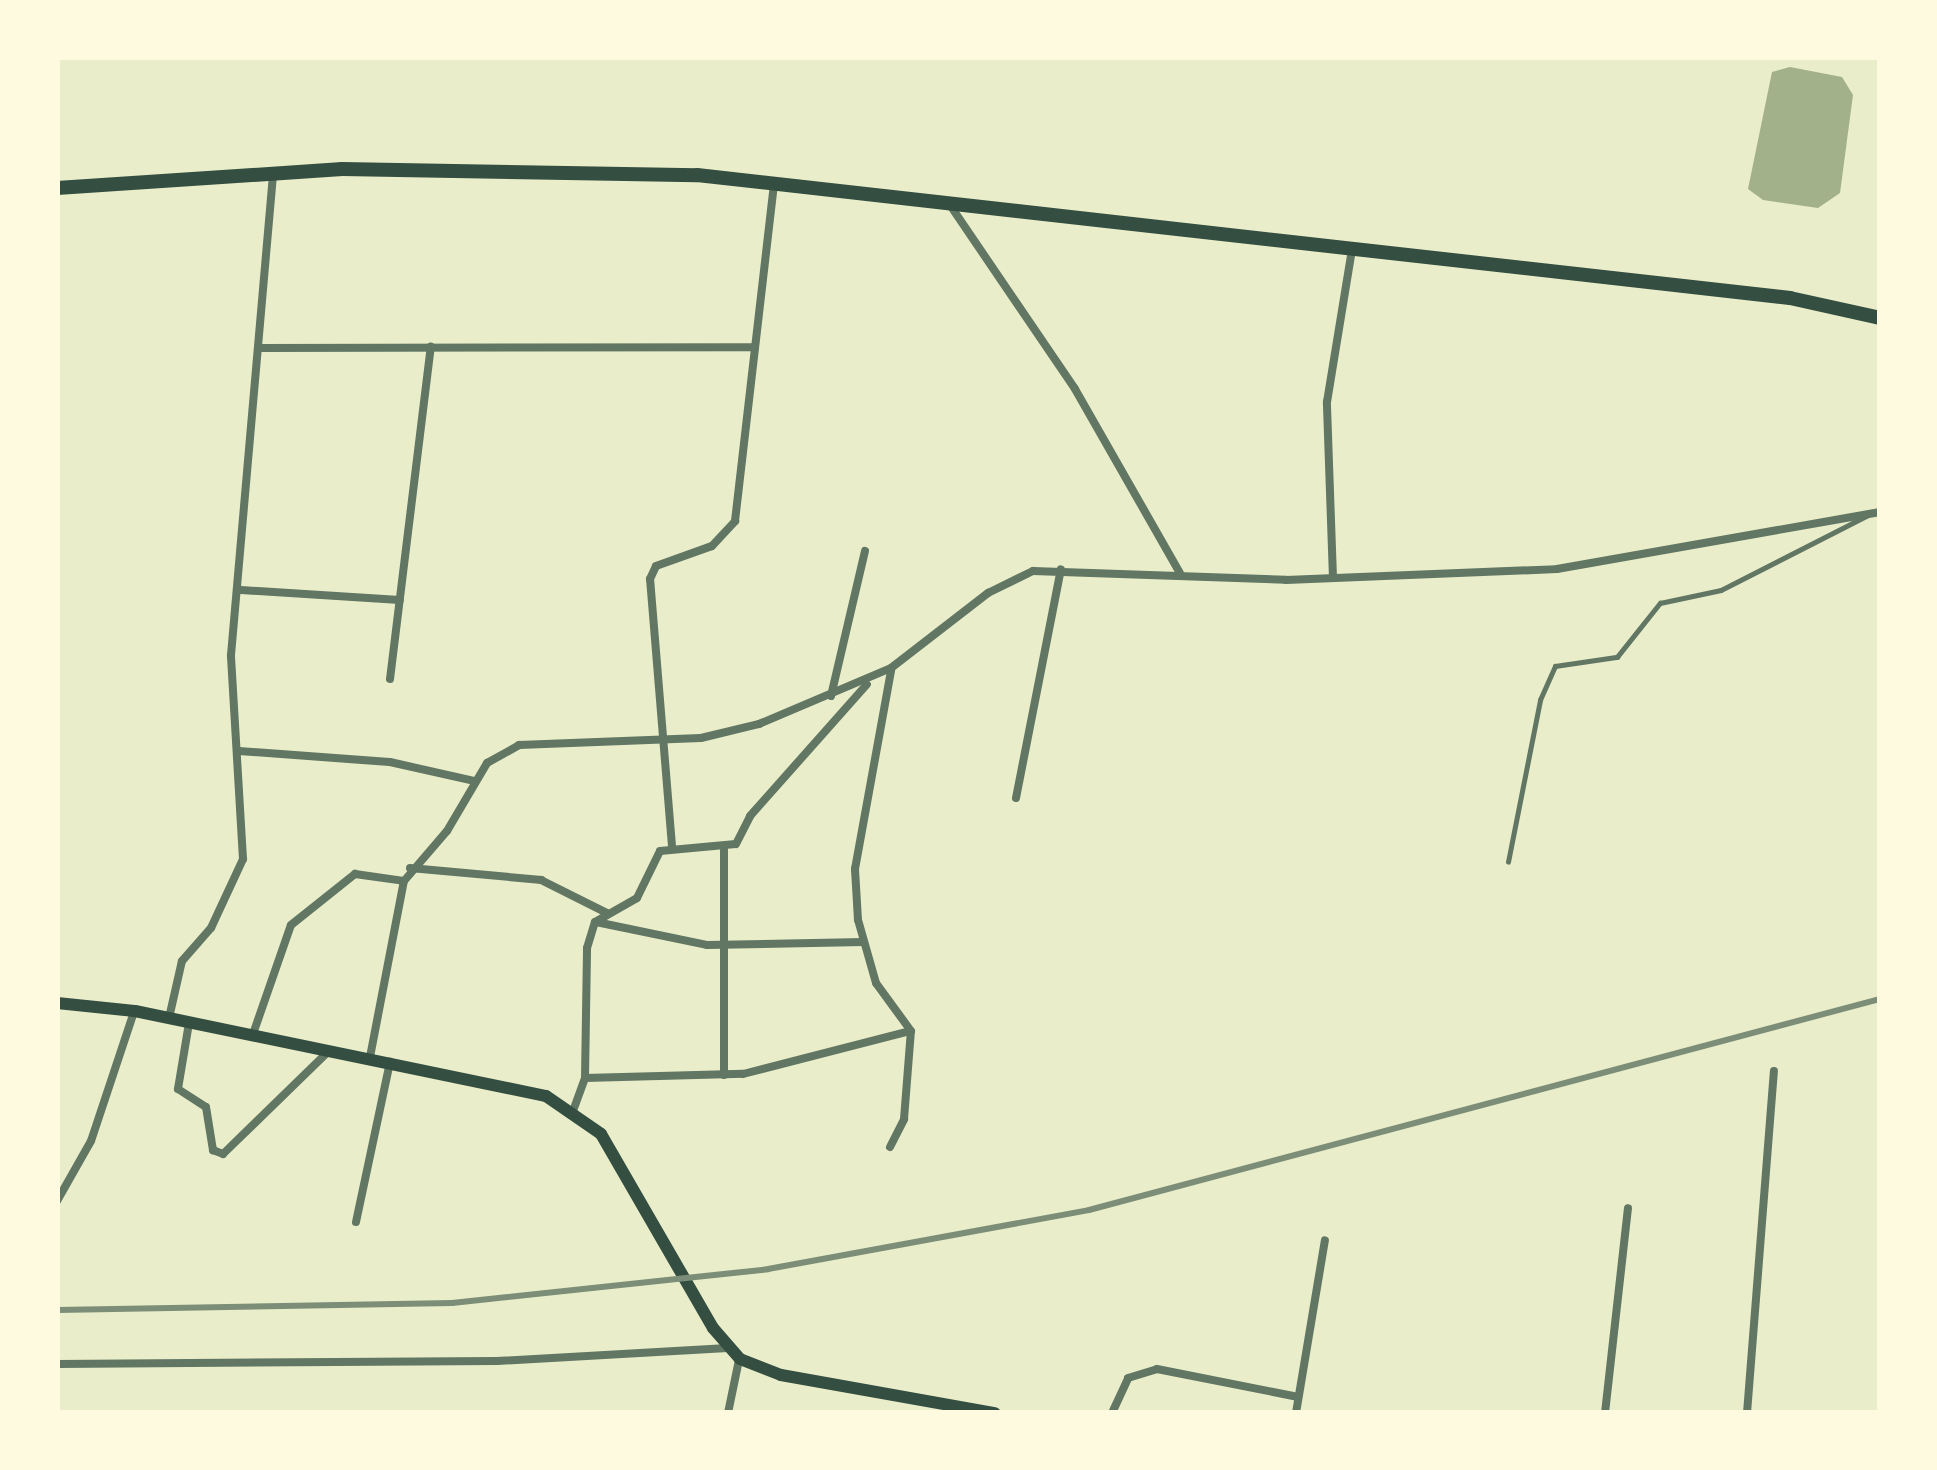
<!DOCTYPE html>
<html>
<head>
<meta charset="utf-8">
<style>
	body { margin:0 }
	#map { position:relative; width:1937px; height:1470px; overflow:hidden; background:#e9edc9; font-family:Poppins,sans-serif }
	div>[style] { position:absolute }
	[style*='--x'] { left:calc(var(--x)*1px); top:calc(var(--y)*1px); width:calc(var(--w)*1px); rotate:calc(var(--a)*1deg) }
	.water>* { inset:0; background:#a3b18a }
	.service>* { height:4.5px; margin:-2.25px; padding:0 2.25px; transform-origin:2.25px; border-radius:2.25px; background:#617663 }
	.minor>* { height:8px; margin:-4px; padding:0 4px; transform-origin:4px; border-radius:4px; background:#617663 }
	.secondary>* { height:12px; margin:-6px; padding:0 6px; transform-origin:6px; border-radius:6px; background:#344e41 }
	.primary>* { height:14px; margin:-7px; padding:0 7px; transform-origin:7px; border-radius:7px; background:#344e41 }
	.rail>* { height:6px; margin:-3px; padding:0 3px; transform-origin:3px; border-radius:3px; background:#7c8e77 }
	span { translate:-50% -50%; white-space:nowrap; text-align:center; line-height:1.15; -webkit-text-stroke:9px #fefae0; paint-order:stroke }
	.frame { position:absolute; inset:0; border:60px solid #fefae0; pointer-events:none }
</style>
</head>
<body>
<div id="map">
	<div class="water">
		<div style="clip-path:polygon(1790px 67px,1842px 77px,1853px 95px,1840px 193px,1818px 208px,1763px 200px,1748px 189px,1772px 72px)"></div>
	</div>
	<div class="service">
		<div style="--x:1508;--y:862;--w:165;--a:-78.8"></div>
		<div style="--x:1540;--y:700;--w:37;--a:-66"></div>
		<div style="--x:1555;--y:666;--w:63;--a:-8.3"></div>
		<div style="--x:1617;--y:657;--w:69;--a:-51.5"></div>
		<div style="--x:1660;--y:603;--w:62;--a:-12"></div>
		<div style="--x:1721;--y:590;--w:163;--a:-27"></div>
	</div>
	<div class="minor">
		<div style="--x:950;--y:205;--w:222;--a:55.8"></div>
		<div style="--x:1075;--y:389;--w:212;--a:60.3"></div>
		<div style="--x:260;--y:348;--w:494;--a:-0.1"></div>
		<div style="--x:1333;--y:578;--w:176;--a:-92"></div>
		<div style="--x:1327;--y:402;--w:154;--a:-80.7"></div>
		<div style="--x:241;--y:590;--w:159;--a:3.6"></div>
		<div style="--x:390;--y:679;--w:335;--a:-83"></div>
		<div style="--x:831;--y:696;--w:149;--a:-76.8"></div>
		<div style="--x:239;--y:751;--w:151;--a:4.2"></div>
		<div style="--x:390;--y:762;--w:86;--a:12.7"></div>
		<div style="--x:1016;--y:798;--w:233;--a:-78.9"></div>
		<div style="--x:672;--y:846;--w:268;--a:-94.7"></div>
		<div style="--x:650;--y:579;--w:14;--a:-65"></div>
		<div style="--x:656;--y:566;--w:59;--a:-19.7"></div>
		<div style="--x:712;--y:546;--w:34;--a:-47"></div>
		<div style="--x:735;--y:521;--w:339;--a:-83.4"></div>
		<div style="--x:410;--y:868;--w:132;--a:5.2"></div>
		<div style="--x:541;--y:880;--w:74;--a:26.6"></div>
		<div style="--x:596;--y:922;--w:113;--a:11.7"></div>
		<div style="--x:707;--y:945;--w:157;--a:-1.1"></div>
		<div style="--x:169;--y:1018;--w:58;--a:-77.2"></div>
		<div style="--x:182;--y:961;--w:44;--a:-48.7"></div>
		<div style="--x:211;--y:928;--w:76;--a:-65.1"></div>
		<div style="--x:243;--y:859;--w:204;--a:-93.4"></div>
		<div style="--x:231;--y:655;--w:482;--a:-85"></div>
		<div style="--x:189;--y:1023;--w:67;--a:99.5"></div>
		<div style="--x:178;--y:1089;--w:33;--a:33"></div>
		<div style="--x:206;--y:1107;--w:44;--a:80.8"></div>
		<div style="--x:213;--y:1150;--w:11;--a:22"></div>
		<div style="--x:223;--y:1154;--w:146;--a:-44.2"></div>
		<div style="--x:253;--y:1034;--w:115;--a:-70.8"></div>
		<div style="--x:291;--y:925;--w:82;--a:-38.6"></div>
		<div style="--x:355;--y:874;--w:49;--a:8.1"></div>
		<div style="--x:370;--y:1057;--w:179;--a:-79.1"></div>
		<div style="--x:404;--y:881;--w:66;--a:-49.3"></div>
		<div style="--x:447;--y:831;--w:79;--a:-59.5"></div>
		<div style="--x:487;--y:763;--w:37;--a:-29"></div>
		<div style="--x:519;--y:745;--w:182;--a:-2.2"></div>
		<div style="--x:701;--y:738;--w:60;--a:-13.6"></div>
		<div style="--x:759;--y:724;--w:143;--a:-23"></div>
		<div style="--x:891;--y:668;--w:123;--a:-37.7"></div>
		<div style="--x:988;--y:593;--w:50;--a:-26.1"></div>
		<div style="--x:1033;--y:571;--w:253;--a:2"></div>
		<div style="--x:1286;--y:580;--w:271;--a:-2.3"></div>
		<div style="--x:1557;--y:569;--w:328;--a:-10"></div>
		<div style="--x:724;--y:1075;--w:225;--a:-90"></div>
		<div style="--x:585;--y:1078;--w:158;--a:-1.5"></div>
		<div style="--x:743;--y:1074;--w:173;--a:-14.4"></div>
		<div style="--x:573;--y:1111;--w:35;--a:-70"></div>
		<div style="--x:585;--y:1078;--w:130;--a:-89.1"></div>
		<div style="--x:587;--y:948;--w:27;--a:-73"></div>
		<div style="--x:595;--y:922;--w:48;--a:-29.7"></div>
		<div style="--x:637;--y:898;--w:52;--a:-63.9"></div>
		<div style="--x:660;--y:851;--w:76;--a:-5.3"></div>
		<div style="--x:736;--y:844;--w:31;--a:-63"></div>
		<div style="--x:750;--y:816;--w:176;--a:-48.4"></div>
		<div style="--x:890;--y:1147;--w:31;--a:-63"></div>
		<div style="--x:904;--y:1119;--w:88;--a:-85.5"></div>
		<div style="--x:911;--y:1031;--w:59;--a:-126.1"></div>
		<div style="--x:876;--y:983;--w:66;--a:-105.9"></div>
		<div style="--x:858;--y:920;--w:51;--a:-93.4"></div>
		<div style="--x:855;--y:869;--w:202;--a:-79.7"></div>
		<div style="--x:57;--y:1201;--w:69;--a:-60.5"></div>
		<div style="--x:91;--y:1141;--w:136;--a:-71.6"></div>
		<div style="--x:356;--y:1222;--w:164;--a:-78"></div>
		<div style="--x:57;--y:1364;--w:440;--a:-0.4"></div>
		<div style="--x:497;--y:1361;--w:231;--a:-3.2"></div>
		<div style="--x:728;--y:1413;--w:54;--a:-78.3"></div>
		<div style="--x:1112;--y:1413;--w:38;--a:-65"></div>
		<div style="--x:1128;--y:1378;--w:30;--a:-17"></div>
		<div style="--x:1157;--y:1369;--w:144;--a:11.2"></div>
		<div style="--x:1296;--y:1413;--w:175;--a:-80.5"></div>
		<div style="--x:1605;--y:1413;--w:206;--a:-83.6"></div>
		<div style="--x:1747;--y:1413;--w:343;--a:-85.5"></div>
	</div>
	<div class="secondary">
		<div style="--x:57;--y:1003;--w:78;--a:5.9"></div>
		<div style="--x:135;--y:1011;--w:420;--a:11.7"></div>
		<div style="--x:546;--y:1096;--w:67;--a:34.6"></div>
		<div style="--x:601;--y:1134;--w:224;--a:60"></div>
		<div style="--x:713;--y:1328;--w:41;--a:48.9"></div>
		<div style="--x:740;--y:1359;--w:44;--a:21.3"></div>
		<div style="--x:781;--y:1375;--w:217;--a:10.1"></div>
	</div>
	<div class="primary">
		<div style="--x:57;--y:188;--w:286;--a:-3.8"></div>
		<div style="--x:342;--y:169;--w:355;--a:1"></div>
		<div style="--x:697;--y:175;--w:1100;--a:6.42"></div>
		<div style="--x:1790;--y:298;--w:92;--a:12.5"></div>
	</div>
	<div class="rail">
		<div style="--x:57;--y:1310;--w:395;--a:-1"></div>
		<div style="--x:452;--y:1303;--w:318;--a:-6.1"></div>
		<div style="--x:768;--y:1269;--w:326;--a:-10.4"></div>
		<div style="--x:1089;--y:1210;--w:819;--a:-14.94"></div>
	</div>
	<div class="frame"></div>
</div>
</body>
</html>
